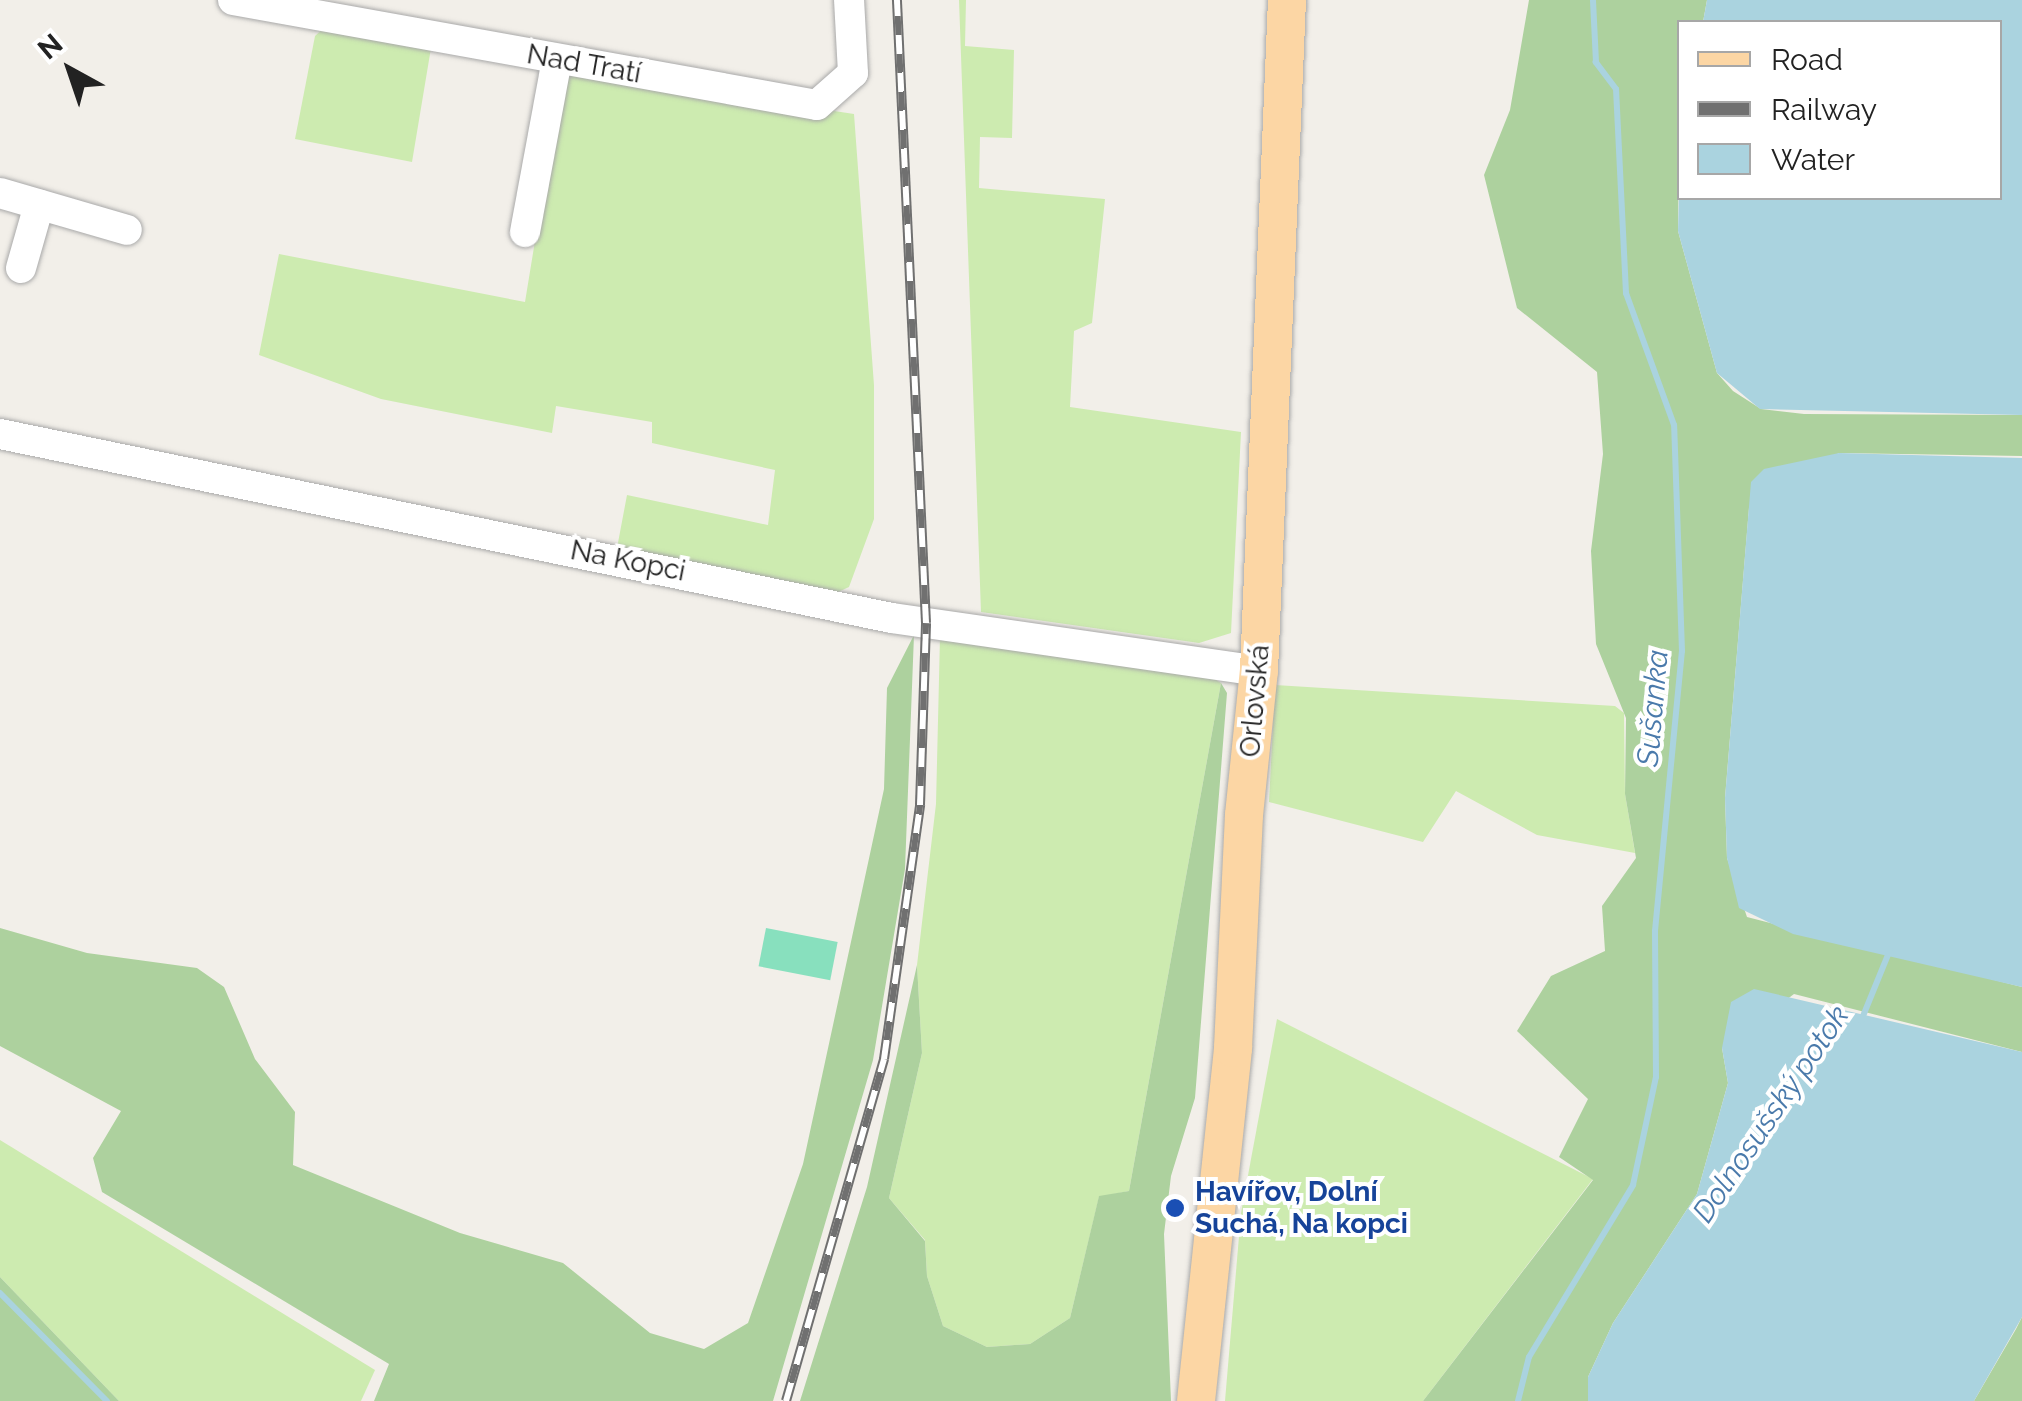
<!DOCTYPE html>
<html>
<head>
<meta charset="utf-8">
<style>
	body { margin:0 }
	#map { position:relative; width:2022px; height:1401px; overflow:hidden; background:#f2efe9; font-family:Raleway,sans-serif }
	div>[style] { position:absolute }
	[style*='--x'] { left:calc(var(--x)*1px); top:calc(var(--y)*1px); width:calc(var(--w)*1px); rotate:calc(var(--a)*1deg) }
	.grass>* { inset:0; background:#cdebb0 }
	.forest>* { inset:0; background:#add19e }
	.pitch>* { inset:0; background:#88e0be; transform-origin:0 0 }
	.water>* { inset:0; background:#aad3df }
	.stream>* { height:6px; margin:-3px; padding:0 3px; transform-origin:3px; border-radius:3px; background:#aad3df }
	.roads { filter:drop-shadow(0 0 2px #a9a9a9) drop-shadow(0 0 2px #a9a9a9) }
	.minor>* { height:30px; margin:-15px; padding:0 15px; transform-origin:15px; border-radius:15px; background:#fff }
	.major>* { height:38px; margin:-19px; padding:0 19px; transform-origin:19px; border-radius:19px; background:#fcd6a4 }
	.rail>* { height:10px; margin-top:-5px; transform-origin:0; background:repeating-linear-gradient(90deg,#fff 0 19px,#707070 0 38px); box-sizing:border-box; border-block:2px solid #707070 }
	.dots>* { width:28px; height:28px; translate:-50% -50%; box-sizing:border-box; border:5px solid #fff; border-radius:50% }
	span { translate:-50% -50%; white-space:nowrap; text-align:center; line-height:1.15; -webkit-text-stroke:8px #fff; paint-order:stroke }
	.street-label { font-size:28px; color:#222 }
	.transit-label { font-size:28px; color:#164399; font-weight:700 }
	.left { translate:0 -50%; text-align:left }
	.water-label { font-size:30px; color:#4a7aab; font-style:italic }
	.legend { position:absolute; left:1677px; top:20px; width:325px; height:180px; box-sizing:border-box; background:#fff; border:2px solid #a7a7a7; margin:0; padding:12px 18px; list-style:none; font-size:30px; color:#222 }
	.legend li { display:flex; align-items:center; gap:20px; height:50px }
	.legend b { width:50px; border:2px solid #a7a7a7 }
	.north { position:absolute; left:20px; top:20px; width:100px; height:100px; -webkit-text-stroke:8px #fff; paint-order:stroke; rotate:320deg; font-size:28px; font-weight:700; line-height:40px; text-align:center; color:#222 }
	.north::after { content:''; display:block; margin:auto; width:35px; height:45px; background:#222; clip-path:polygon(50% 0,100% 100%,50% 72%,0 100%) }
</style>
</head>
<body>
<div id="map">
	<div class="grass">
		<div style="clip-path:polygon(959px 0,966px 0,965px 46px,1014px 50px,1012px 138px,980px 137px,979px 188px,1105px 199px,1092px 323px,1074px 331px,1070px 407px,1241px 432px,1231px 633px,1199px 643px,981px 612px)"></div>
		<div style="clip-path:polygon(326px 26px,431px 48px,412px 162px,295px 139px,315px 36px)"></div>
		<div style="clip-path:polygon(563px 70px,854px 114px,874px 385px,874px 519px,849px 587px,838px 592px,617px 548px,627px 495px,768px 525px,775px 470px,652px 443px,652px 422px,556px 406px,552px 433px,381px 399px,259px 355px,279px 254px,525px 302px)"></div>
		<div style="clip-path:polygon(940px 637px,1203px 672px,1221px 683px,1129px 1191px,1099px 1197px,1070px 1318px,1030px 1344px,987px 1347px,943px 1326px,927px 1276px,925px 1240px,889px 1198px,922px 1053px,917px 965px,936px 804px)"></div>
		<div style="clip-path:polygon(1275px 685px,1615px 706px,1624px 713px,1625px 794px,1635px 853px,1537px 835px,1456px 791px,1423px 842px,1269px 802px)"></div>
		<div style="clip-path:polygon(1277px 1019px,1593px 1179px,1423px 1401px,1225px 1401px,1241px 1213px)"></div>
		<div style="clip-path:polygon(0 1140px,375px 1370px,361px 1401px,119px 1401px,0 1277px)"></div>
	</div>
	<div class="forest">
		<div style="clip-path:polygon(1529px 0,1707px 0,1703px 22px,1680px 22px,1678px 231px,1717px 373px,1733px 391px,1761px 409px,1804px 414px,2022px 415px,2022px 456px,1839px 453px,1749px 508px,1725px 798px,1727px 858px,1747px 917px,2022px 987px,2022px 1052px,1794px 994px,1722px 1048px,1728px 1083px,1697px 1194px,1613px 1323px,1588px 1377px,1589px 1401px,1423px 1401px,1593px 1180px,1559px 1157px,1588px 1099px,1517px 1031px,1551px 976px,1605px 951px,1602px 906px,1636px 858px,1625px 794px,1626px 718px,1596px 644px,1591px 551px,1603px 454px,1597px 372px,1517px 308px,1484px 175px,1510px 110px)"></div>
		<div style="clip-path:polygon(914px 635px,905px 869px,873px 1060px,773px 1401px,374px 1401px,389px 1364px,102px 1192px,93px 1158px,121px 1111px,0 1046px,0 928px,87px 953px,197px 968px,224px 987px,255px 1059px,295px 1112px,293px 1165px,460px 1233px,563px 1263px,650px 1333px,704px 1349px,748px 1323px,803px 1164px,884px 789px,887px 688px)"></div>
		<div style="clip-path:polygon(1221px 683px,1227px 693px,1195px 1098px,1171px 1176px,1164px 1234px,1171px 1401px,800px 1401px,867px 1187px,917px 965px,922px 1053px,889px 1198px,925px 1241px,927px 1276px,943px 1326px,987px 1347px,1030px 1344px,1070px 1318px,1099px 1196px,1129px 1191px)"></div>
		<div style="clip-path:polygon(0 1277px,119px 1401px,0 1401px)"></div>
		<div style="clip-path:polygon(2022px 1317px,2022px 1401px,1974px 1401px,2016px 1329px)"></div>
	</div>
	<div class="pitch">
		<div style="left:766px;top:928px;width:73px;height:39px;rotate:11deg"></div>
	</div>
	<div class="water">
		<div style="clip-path:polygon(1707px 0,2022px 0,2022px 415px,1760px 409px,1717px 373px,1678px 231px,1679px 193px,2000px 198px,2000px 22px,1703px 22px)"></div>
		<div style="clip-path:polygon(1839px 453px,2022px 458px,2022px 987px,1793px 934px,1739px 908px,1727px 858px,1725px 798px,1751px 482px,1764px 469px)"></div>
		<div style="clip-path:polygon(1754px 989px,2022px 1052px,2022px 1317px,1974px 1401px,1588px 1401px,1588px 1377px,1613px 1323px,1697px 1194px,1728px 1083px,1722px 1048px,1731px 1002px)"></div>
	</div>
	<div class="stream">
		<div style="--x:1861;--y:1021;--w:77;--a:-67.8"></div>
		<div style="--x:0;--y:1293;--w:152;--a:45.3"></div>
		<div style="--x:1518;--y:1401;--w:45;--a:-76"></div>
		<div style="--x:1529;--y:1357;--w:201;--a:-58.8"></div>
		<div style="--x:1633;--y:1185;--w:110;--a:-78"></div>
		<div style="--x:1656;--y:1077;--w:146;--a:-90.4"></div>
		<div style="--x:1655;--y:931;--w:281;--a:-84.5"></div>
		<div style="--x:1682;--y:651;--w:226;--a:-92"></div>
		<div style="--x:1674;--y:425;--w:140;--a:-110"></div>
		<div style="--x:1626;--y:293;--w:204;--a:-92.8"></div>
		<div style="--x:1616;--y:89;--w:34;--a:-127"></div>
		<div style="--x:1596;--y:62;--w:62;--a:-92.8"></div>
	</div>
	<div class="roads">
		<div class="minor">
			<div style="--x:233;--y:0;--w:593;--a:10.19"></div>
			<div style="--x:817;--y:105;--w:48;--a:-41.6"></div>
			<div style="--x:853;--y:73;--w:73;--a:-93.1"></div>
			<div style="--x:0;--y:193;--w:132;--a:16.2"></div>
			<div style="--x:525;--y:232;--w:176;--a:-79.5"></div>
			<div style="--x:21;--y:268;--w:66;--a:-74.1"></div>
			<div style="--x:0;--y:434;--w:911;--a:11.66"></div>
			<div style="--x:892;--y:618;--w:371;--a:8.2"></div>
		</div>
		<div class="major">
			<div style="--x:1196;--y:1401;--w:355;--a:-84"></div>
			<div style="--x:1233;--y:1048;--w:233;--a:-87.3"></div>
			<div style="--x:1244;--y:815;--w:145;--a:-84.1"></div>
			<div style="--x:1259;--y:671;--w:672;--a:-87.61"></div>
		</div>
	</div>
	<div class="rail">
		<div style="--x:786;--y:1401;--w:356;--a:-74"></div>
		<div style="--x:884;--y:1059;--w:257;--a:-81.9"></div>
		<div style="--x:920;--y:805;--w:182;--a:-88.1"></div>
		<div style="--x:926;--y:623;--w:624;--a:-92.67"></div>
	</div>
	<div class="dots">
		<div style="left:1175px;top:1208px;background:#1a4fb4"></div>
	</div>
	<div class="street-label">
		<span style="left:584px;top:64px;rotate:10deg">Nad Tratí</span>
		<span style="left:628px;top:561px;rotate:11deg">Na Kopci</span>
		<span style="left:1255px;top:701px;rotate:-85deg">Orlovská</span>
	</div>
	<div class="transit-label">
		<span class="left" style="left:1195px;top:1208px">Havířov, Dolní<br>Suchá, Na kopci</span>
	</div>
	<div class="water-label">
		<span style="left:1653px;top:708px;rotate:-85deg">Sušanka</span>
		<span style="left:1771px;top:1114px;rotate:-56deg">Dolnosušský potok</span>
	</div>
	<ul class="legend">
	<li><b style="height:12px;background:#fcd6a4"></b>Road</li>
	<li><b style="height:12px;background:#707070"></b>Railway</li>
	<li><b style="height:28px;background:#aad3df"></b>Water</li>
	</ul>
	<div class="north">N</div>
</div>
</body>
</html>
